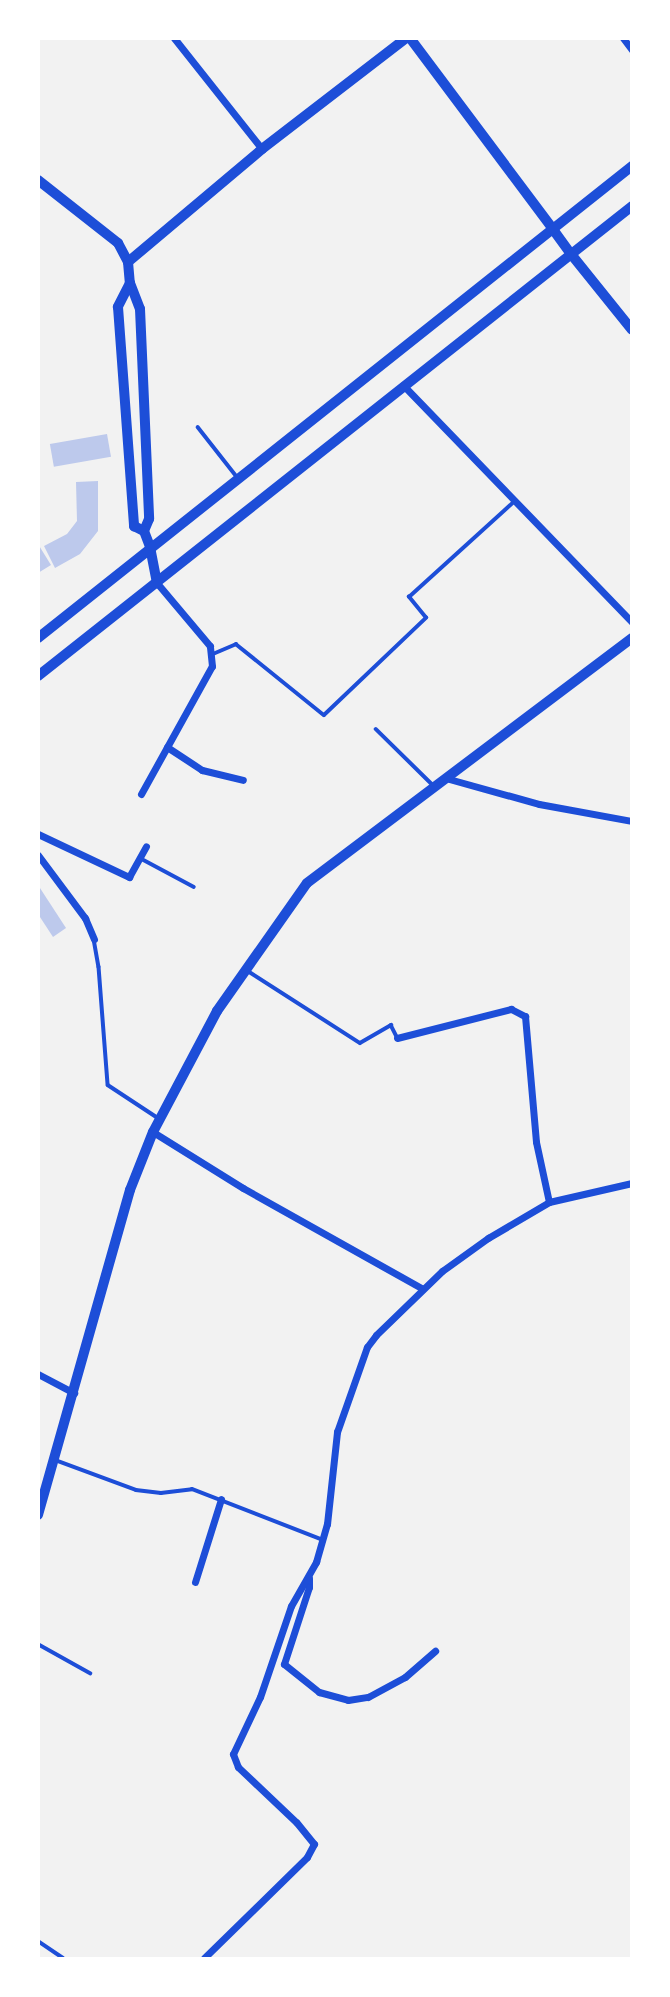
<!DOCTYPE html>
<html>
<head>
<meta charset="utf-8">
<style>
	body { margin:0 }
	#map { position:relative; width:670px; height:1997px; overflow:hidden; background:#f2f2f2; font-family:Helvetica,sans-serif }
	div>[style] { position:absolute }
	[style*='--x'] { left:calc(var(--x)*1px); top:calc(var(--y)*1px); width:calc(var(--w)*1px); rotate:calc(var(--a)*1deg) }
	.building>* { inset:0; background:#bdc9ec; transform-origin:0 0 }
	.service>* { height:3.5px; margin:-1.75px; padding:0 1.75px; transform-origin:1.75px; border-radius:1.75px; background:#1d4ed8 }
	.minor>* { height:7px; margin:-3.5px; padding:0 3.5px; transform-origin:3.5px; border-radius:3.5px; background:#1d4ed8 }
	.tertiary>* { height:10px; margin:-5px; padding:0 5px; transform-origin:5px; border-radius:5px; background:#1d4ed8 }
	.secondary>* { height:10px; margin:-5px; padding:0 5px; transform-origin:5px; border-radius:5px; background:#1d4ed8 }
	span { translate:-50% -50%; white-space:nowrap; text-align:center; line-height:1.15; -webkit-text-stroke:5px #fff; paint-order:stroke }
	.frame { position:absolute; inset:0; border:40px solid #fff; pointer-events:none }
</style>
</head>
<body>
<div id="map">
	<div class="building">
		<div style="left:107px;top:434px;width:23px;height:58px;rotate:80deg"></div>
		<div style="clip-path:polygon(98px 481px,98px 531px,80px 554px,55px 568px,44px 546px,67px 534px,77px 521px,76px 482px)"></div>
		<div style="clip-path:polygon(38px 544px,51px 565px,38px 573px)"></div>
		<div style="clip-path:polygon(38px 885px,66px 928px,53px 937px,38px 914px)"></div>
	</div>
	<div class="service">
		<div style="--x:198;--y:427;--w:65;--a:51.9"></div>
		<div style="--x:213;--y:654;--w:25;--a:-23"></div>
		<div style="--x:236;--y:644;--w:113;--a:38.9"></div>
		<div style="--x:324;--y:715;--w:141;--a:-43.6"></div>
		<div style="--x:426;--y:618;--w:27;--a:-129"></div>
		<div style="--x:409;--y:597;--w:143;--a:-42.2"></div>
		<div style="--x:376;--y:729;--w:78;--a:44.5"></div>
		<div style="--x:140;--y:858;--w:61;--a:28.2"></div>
		<div style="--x:94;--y:939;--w:28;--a:80"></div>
		<div style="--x:99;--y:967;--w:118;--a:85.6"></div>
		<div style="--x:108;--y:1085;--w:60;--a:33.4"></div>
		<div style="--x:248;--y:971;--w:133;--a:32.7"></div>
		<div style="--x:360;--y:1043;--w:36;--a:-30"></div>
		<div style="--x:391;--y:1025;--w:13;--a:63"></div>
		<div style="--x:55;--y:1460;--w:86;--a:20.3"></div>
		<div style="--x:136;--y:1490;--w:25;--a:7"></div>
		<div style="--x:161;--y:1493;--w:31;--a:-7"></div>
		<div style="--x:192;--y:1489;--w:138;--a:21.2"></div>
		<div style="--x:38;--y:1644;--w:60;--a:29.1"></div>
		<div style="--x:38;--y:1941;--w:30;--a:34"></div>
	</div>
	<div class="minor">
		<div style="--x:174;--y:38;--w:142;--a:51.6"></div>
		<div style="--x:623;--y:38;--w:15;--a:53"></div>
		<div style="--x:403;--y:385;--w:330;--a:46"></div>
		<div style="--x:167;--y:747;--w:42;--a:33.3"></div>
		<div style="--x:202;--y:770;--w:42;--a:13.7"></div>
		<div style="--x:449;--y:779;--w:93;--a:15.5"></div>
		<div style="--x:539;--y:804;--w:95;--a:10.4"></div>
		<div style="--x:141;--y:794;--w:146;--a:-61"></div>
		<div style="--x:212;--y:666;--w:20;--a:-96"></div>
		<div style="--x:210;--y:646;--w:82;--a:-130.1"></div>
		<div style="--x:38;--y:834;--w:101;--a:25.3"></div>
		<div style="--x:129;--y:877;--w:35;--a:-61"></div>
		<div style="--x:38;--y:855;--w:79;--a:53.3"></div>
		<div style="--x:85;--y:918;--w:23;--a:67"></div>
		<div style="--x:397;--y:1038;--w:118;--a:-14.3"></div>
		<div style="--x:511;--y:1009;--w:16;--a:27"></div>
		<div style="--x:525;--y:1016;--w:126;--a:85"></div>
		<div style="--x:536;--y:1142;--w:61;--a:77.8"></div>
		<div style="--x:153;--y:1132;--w:106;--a:31.9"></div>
		<div style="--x:243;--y:1188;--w:206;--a:29.3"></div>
		<div style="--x:38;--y:1374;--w:41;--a:27.8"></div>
		<div style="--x:309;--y:1578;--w:9;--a:90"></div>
		<div style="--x:309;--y:1587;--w:81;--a:108"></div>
		<div style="--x:284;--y:1664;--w:45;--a:38.7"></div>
		<div style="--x:319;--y:1692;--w:30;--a:15"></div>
		<div style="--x:348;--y:1700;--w:20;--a:-9"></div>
		<div style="--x:368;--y:1697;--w:42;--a:-28.4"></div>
		<div style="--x:405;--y:1677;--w:40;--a:-41"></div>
		<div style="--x:195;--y:1582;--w:87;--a:-72.6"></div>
		<div style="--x:204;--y:1958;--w:144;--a:-44.4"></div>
		<div style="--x:307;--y:1857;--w:15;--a:-62"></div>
		<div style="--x:314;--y:1844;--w:28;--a:-129"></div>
		<div style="--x:296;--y:1822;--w:80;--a:-136.5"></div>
		<div style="--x:238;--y:1767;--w:14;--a:-111"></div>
		<div style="--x:233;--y:1754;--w:63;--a:-64.7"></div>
		<div style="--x:260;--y:1697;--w:96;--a:-71.2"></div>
		<div style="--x:291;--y:1606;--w:51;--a:-60.4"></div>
		<div style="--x:316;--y:1562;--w:40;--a:-74"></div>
		<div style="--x:327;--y:1524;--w:93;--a:-83.8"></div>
		<div style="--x:337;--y:1432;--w:90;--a:-70.6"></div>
		<div style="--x:367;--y:1347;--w:15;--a:-53"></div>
		<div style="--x:376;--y:1335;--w:92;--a:-44.1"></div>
		<div style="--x:442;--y:1271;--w:57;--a:-35.7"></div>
		<div style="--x:488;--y:1238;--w:71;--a:-30.5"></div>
		<div style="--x:549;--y:1202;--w:85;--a:-12.9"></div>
	</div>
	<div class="tertiary">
		<div style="--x:410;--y:38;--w:237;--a:53.2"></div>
		<div style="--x:38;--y:180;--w:102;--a:38.2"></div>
		<div style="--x:118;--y:243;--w:21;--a:62"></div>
		<div style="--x:128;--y:262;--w:21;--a:85"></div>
		<div style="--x:130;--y:283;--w:28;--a:69"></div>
		<div style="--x:140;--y:309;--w:210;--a:87.5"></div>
		<div style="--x:149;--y:519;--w:13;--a:113"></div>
		<div style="--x:571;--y:254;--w:97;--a:51.2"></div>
		<div style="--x:128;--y:262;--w:175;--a:-40.1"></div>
		<div style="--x:262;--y:149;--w:182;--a:-37.6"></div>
		<div style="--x:130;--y:283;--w:27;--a:117"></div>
		<div style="--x:118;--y:307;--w:220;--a:85.8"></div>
		<div style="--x:134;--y:526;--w:11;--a:27"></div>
		<div style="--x:144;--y:531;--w:17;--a:69"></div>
		<div style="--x:38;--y:1515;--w:338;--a:-74.2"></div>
		<div style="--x:130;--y:1190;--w:62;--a:-68.4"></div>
		<div style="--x:153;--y:1132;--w:137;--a:-62.1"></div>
		<div style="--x:217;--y:1011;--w:156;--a:-54.9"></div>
		<div style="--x:307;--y:883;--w:407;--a:-37"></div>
	</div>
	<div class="secondary">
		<div style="--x:552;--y:228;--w:32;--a:54"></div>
		<div style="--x:150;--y:547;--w:37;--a:79"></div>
		<div style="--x:38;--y:638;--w:759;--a:-38.47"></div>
		<div style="--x:38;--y:676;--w:757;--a:-38.35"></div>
	</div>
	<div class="frame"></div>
</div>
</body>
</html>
